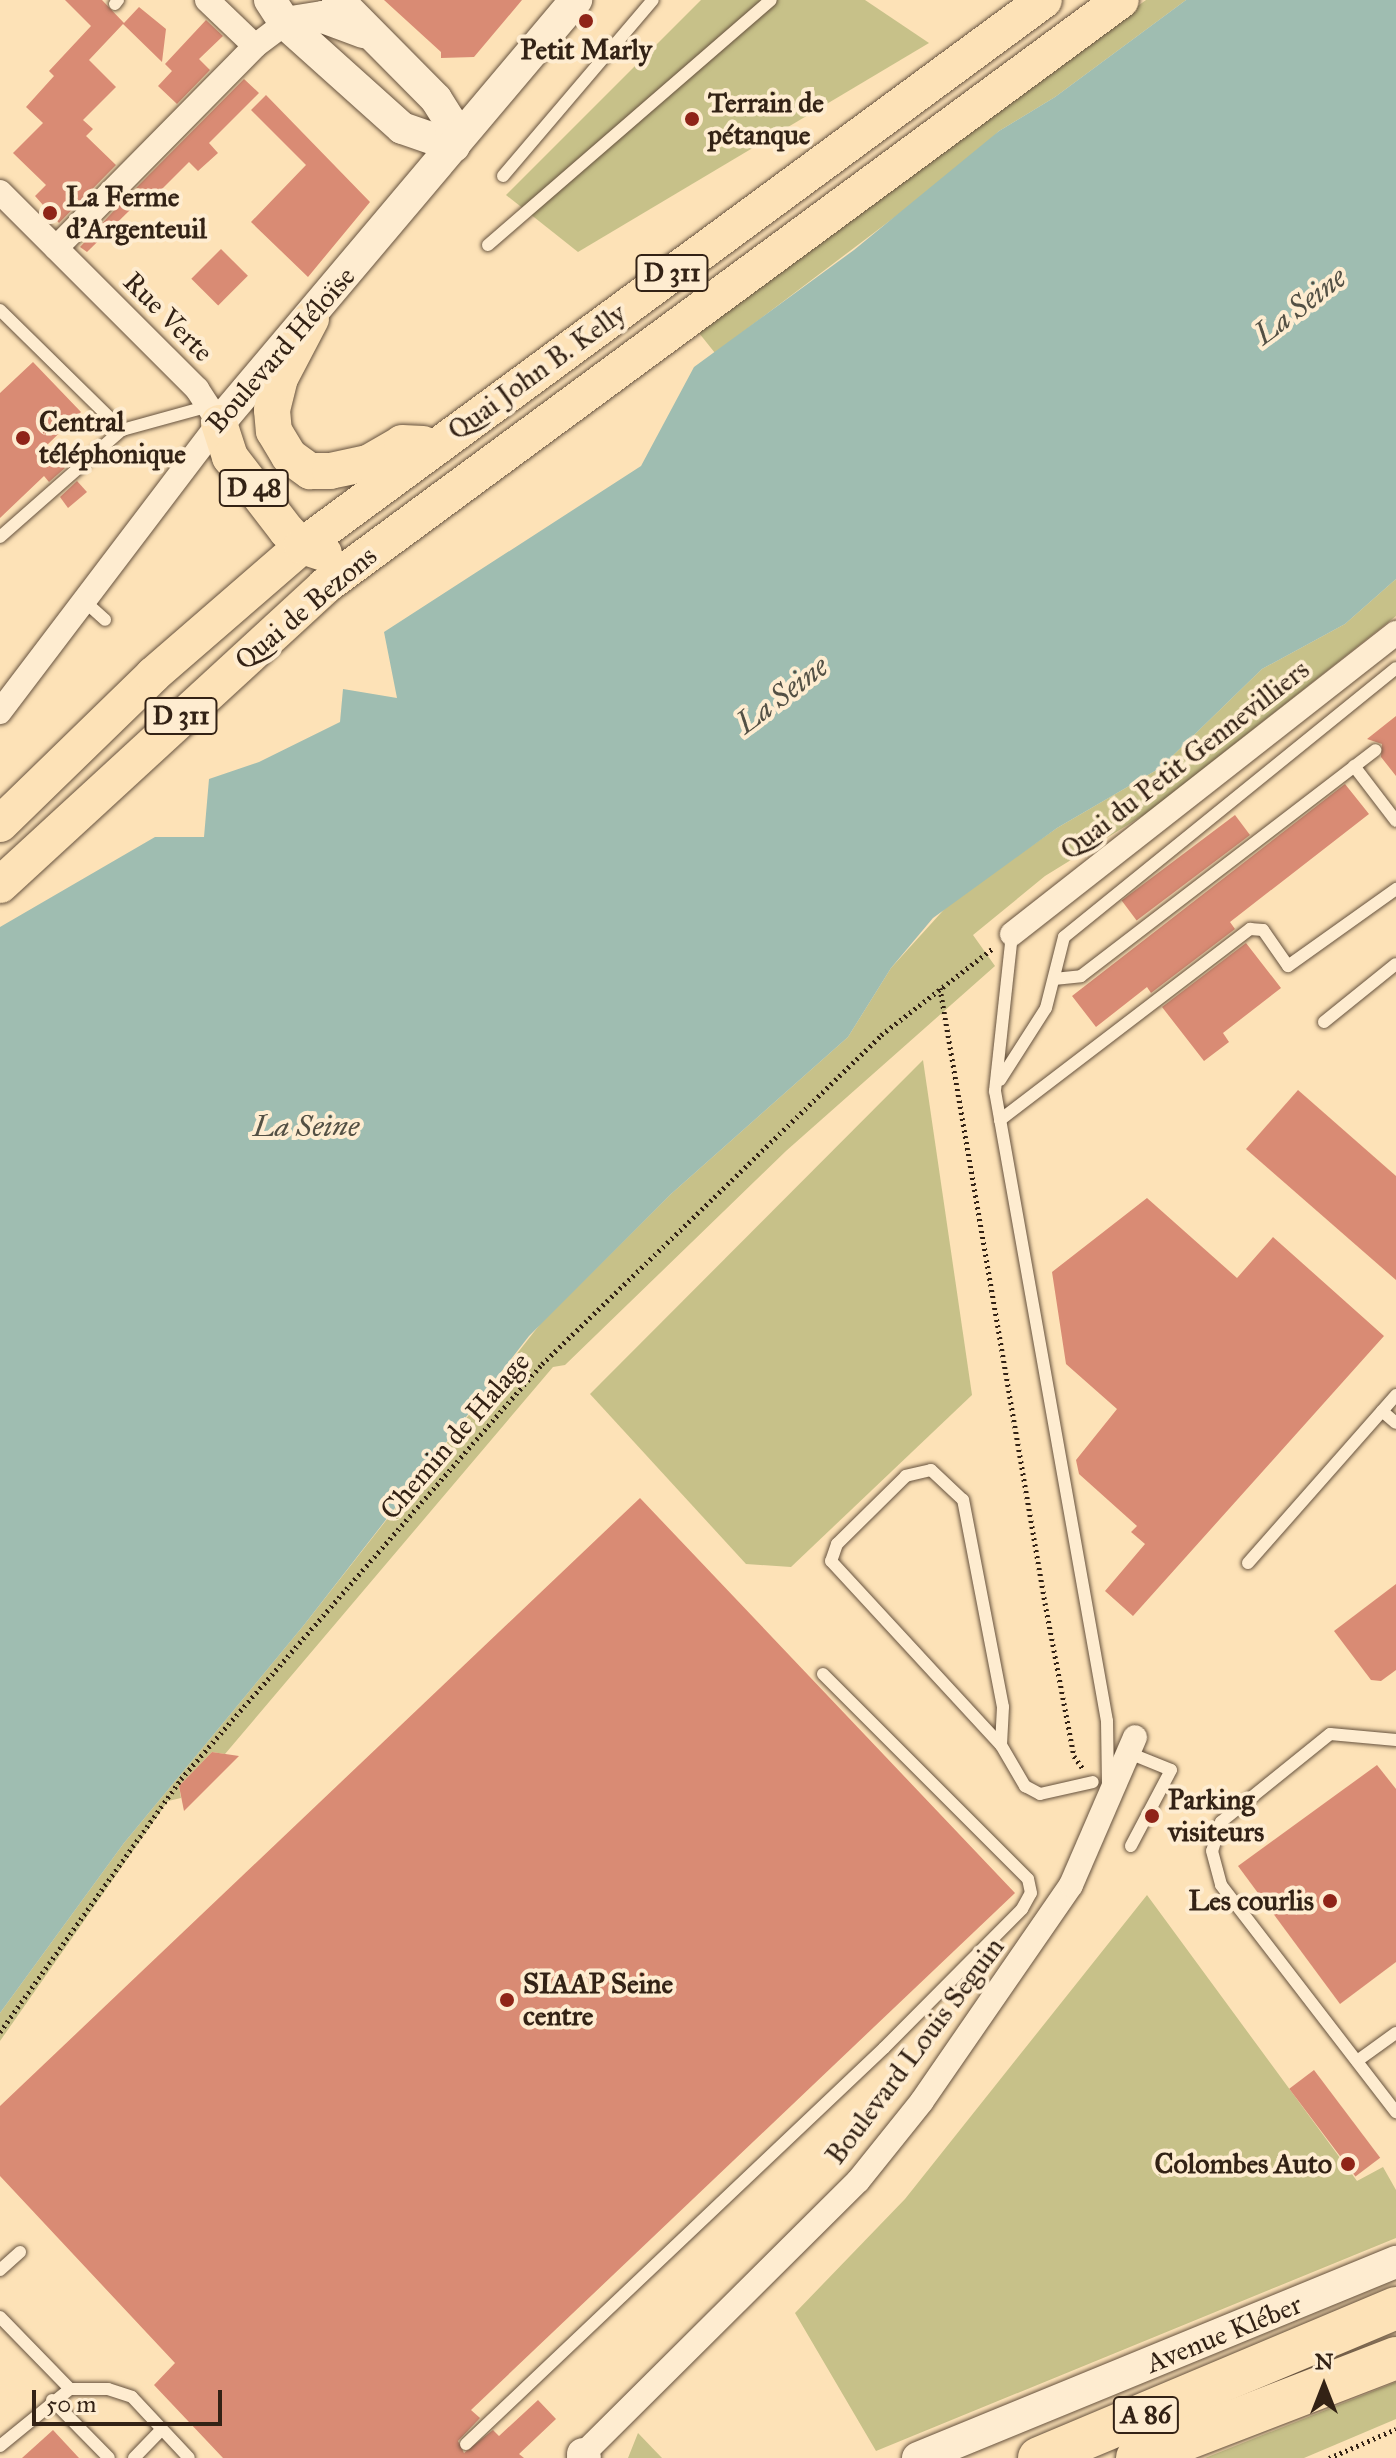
<!DOCTYPE html>
<html>
<head>
<meta charset="utf-8">
<style>
	body { margin:0 }
	#map { position:relative; width:1396px; height:2458px; overflow:hidden; background:#fde2b7; font-family:"IM FELL Great Primer",serif }
	div>[style] { position:absolute }
	[style*='--x'] { left:calc(var(--x)*1px); top:calc(var(--y)*1px); width:calc(var(--w)*1px); rotate:calc(var(--a)*1deg) }
	.green>* { inset:0; background:#c7c189 }
	.water>* { inset:0; background:#9fbdb1 }
	.building>* { inset:0; background:#d98b74; transform-origin:0 0 }
	.path>* { height:5px; margin-top:-2.5px; transform-origin:0; background:repeating-linear-gradient(90deg,#332215 0 2px,transparent 0 6px) }
	.roads { filter:drop-shadow(0 0 2px #66523e) drop-shadow(0 0 2px #66523e) }
	.lane>* { height:12px; margin:-6px; padding:0 6px; transform-origin:6px; border-radius:6px; background:#feecd0 }
	.street>* { height:24px; margin:-12px; padding:0 12px; transform-origin:12px; border-radius:12px; background:#feecd0 }
	.secondary>* { height:32px; margin:-16px; padding:0 16px; transform-origin:16px; border-radius:16px; background:#feecd0 }
	.primary>* { height:36px; margin:-18px; padding:0 18px; transform-origin:18px; border-radius:18px; background:#fde2b7 }
	.highway>* { height:42px; margin:-21px; padding:0 21px; transform-origin:21px; border-radius:21px; background:#fde2b7 }
	.dots>* { width:22px; height:22px; translate:-50% -50%; box-sizing:border-box; border:4px solid #feecd0; border-radius:50% }
	span { translate:-50% -50%; white-space:nowrap; text-align:center; line-height:1.15; -webkit-text-stroke:8px #feecd0; paint-order:stroke }
	.shield-label span { padding:2px 6px; background:#feecd0; border:2px solid; border-radius:6px; -webkit-text-stroke-width:0 }
	.shield-label { font-size:26px; color:#332215; font-weight:700 }
	.poi-label { font-size:28px; color:#332215; font-weight:700 }
	.left { translate:0 -50%; text-align:left }
	.right { translate:-100% -50%; text-align:right }
	.street-label { font-size:28px; color:#332215 }
	.water-label { font-size:30px; color:#535044; font-style:italic }
	.north { position:absolute; left:1284px; top:2346px; width:80px; height:80px; -webkit-text-stroke:6px #feecd0; paint-order:stroke; rotate:0deg; font-size:22px; font-weight:700; line-height:32px; text-align:center; color:#332215 }
	.north::after { content:''; display:block; margin:auto; width:28px; height:36px; background:#332215; clip-path:polygon(50% 0,100% 100%,50% 72%,0 100%) }
	.scale { position:absolute; left:32px; top:2390px; width:190px; height:36px; box-sizing:border-box; border:4px solid #332215; border-top:0; padding-left:10px; font-size:24px; line-height:28px; white-space:nowrap; color:#332215; -webkit-text-stroke:6px #feecd0; paint-order:stroke }
</style>
</head>
<body>
<div id="map">
	<div class="green">
		<div style="clip-path:polygon(701px 0,865px 0,929px 43px,578px 252px,506px 195px)"></div>
		<div style="clip-path:polygon(1146px 0,1186px 0,1055px 97px,999px 131px,961px 167px,715px 353px,695px 328px)"></div>
		<div style="clip-path:polygon(1396px 579px,1396px 616px,1147px 813px,1045px 876px,973px 935px,995px 966px,786px 1151px,565px 1365px,553px 1367px,225px 1754px,212px 1752px,179px 1786px,181px 1798px,168px 1801px,0 2041px,0 2013px,124px 1843px,304px 1625px,541px 1323px,671px 1194px,848px 1037px,891px 968px,949px 904px,1057px 828px,1160px 768px,1262px 669px,1345px 624px)"></div>
		<div style="clip-path:polygon(923px 1060px,972px 1395px,791px 1567px,746px 1564px,590px 1394px)"></div>
		<div style="clip-path:polygon(1147px 1895px,1357px 2181px,1383px 2167px,1396px 2190px,1396px 2238px,876px 2451px,795px 2313px,905px 2199px)"></div>
		<div style="clip-path:polygon(1396px 2382px,1396px 2419px,1304px 2458px,1205px 2458px)"></div>
		<div style="clip-path:polygon(638px 2433px,662px 2458px,628px 2458px)"></div>
	</div>
	<div class="water">
		<div style="clip-path:polygon(1186px 0,1396px 0,1396px 579px,1345px 624px,1262px 669px,1160px 768px,1057px 828px,933px 918px,891px 968px,848px 1037px,671px 1194px,529px 1336px,304px 1625px,124px 1843px,0 2013px,0 927px,155px 837px,204px 837px,209px 779px,259px 762px,340px 722px,343px 689px,397px 698px,384px 632px,641px 466px,694px 367px,854px 250px,999px 131px,1055px 97px)"></div>
	</div>
	<div class="building">
		<div style="clip-path:polygon(65px 0,102px 0,124px 23px,139px 7px,166px 29px,162px 62px,123px 24px,89px 60px,116px 87px,83px 120px,93px 129px,86px 136px,116px 165px,59px 223px,35px 196px,46px 185px,13px 153px,43px 123px,26px 107px,54px 76px,49px 71px,91px 26px)"></div>
		<div style="clip-path:polygon(384px 0,522px 0,474px 57px,441px 58px,441px 52px)"></div>
		<div style="clip-path:polygon(206px 20px,223px 36px,199px 59px,210px 70px,177px 104px,158px 86px,172px 71px,165px 64px)"></div>
		<div style="clip-path:polygon(244px 79px,259px 93px,209px 143px,218px 153px,198px 171px,189px 162px,160px 191px,136px 188px)"></div>
		<div style="clip-path:polygon(266px 95px,370px 202px,308px 277px,251px 222px,306px 165px,251px 110px)"></div>
		<div style="clip-path:polygon(122px 202px,130px 210px,87px 252px,80px 247px)"></div>
		<div style="left:221px;top:249px;width:38px;height:42px;rotate:45deg"></div>
		<div style="clip-path:polygon(33px 362px,81px 412px,45px 447px,65px 468px,49px 482px,44px 476px,0 518px,0 393px)"></div>
		<div style="clip-path:polygon(77px 481px,87px 492px,68px 508px,60px 497px)"></div>
		<div style="clip-path:polygon(1396px 716px,1396px 776px,1381px 757px,1382px 744px,1367px 739px)"></div>
		<div style="clip-path:polygon(1345px 784px,1369px 814px,1230px 922px,1235px 929px,1151px 993px,1147px 987px,1096px 1027px,1072px 996px)"></div>
		<div style="left:1235px;top:815px;width:25px;height:142px;rotate:53deg"></div>
		<div style="clip-path:polygon(1246px 943px,1281px 988px,1223px 1033px,1229px 1042px,1204px 1061px,1162px 1007px)"></div>
		<div style="clip-path:polygon(1298px 1090px,1396px 1176px,1396px 1280px,1246px 1149px)"></div>
		<div style="clip-path:polygon(1147px 1198px,1237px 1278px,1273px 1237px,1384px 1336px,1133px 1616px,1105px 1591px,1145px 1544px,1131px 1532px,1137px 1526px,1079px 1474px,1076px 1460px,1117px 1409px,1066px 1364px,1052px 1272px)"></div>
		<div style="clip-path:polygon(640px 1498px,1015px 1893px,471px 2410px,480px 2418px,458px 2441px,464px 2453px,493px 2430px,499px 2436px,538px 2400px,556px 2419px,519px 2454px,524px 2458px,223px 2458px,154px 2385px,175px 2363px,0 2176px,0 2106px)"></div>
		<div style="clip-path:polygon(1396px 1584px,1396px 1670px,1381px 1681px,1371px 1680px,1334px 1631px)"></div>
		<div style="clip-path:polygon(212px 1752px,239px 1756px,184px 1811px,179px 1786px)"></div>
		<div style="clip-path:polygon(1377px 1765px,1396px 1789px,1396px 1962px,1340px 2004px,1238px 1866px)"></div>
		<div style="left:1314px;top:2070px;width:110px;height:31px;rotate:53deg"></div>
		<div style="clip-path:polygon(53px 2430px,79px 2458px,22px 2458px)"></div>
	</div>
	<div class="path">
		<div style="--x:940;--y:988;--w:624;--a:80.31"></div>
		<div style="--x:1045;--y:1603;--w:156;--a:79.3"></div>
		<div style="--x:1074;--y:1756;--w:16;--a:55"></div>
		<div style="--x:0;--y:2032;--w:311;--a:-54.4"></div>
		<div style="--x:181;--y:1779;--w:550;--a:-48.98"></div>
		<div style="--x:542;--y:1364;--w:472;--a:-44.1"></div>
		<div style="--x:881;--y:1035;--w:142;--a:-37.8"></div>
		<div style="--x:1329;--y:2458;--w:73;--a:-23.4"></div>
	</div>
	<div class="roads">
		<div class="lane">
			<div style="--x:115;--y:4;--w:5;--a:-53"></div>
			<div style="--x:503;--y:176;--w:231;--a:-49.6"></div>
			<div style="--x:488;--y:245;--w:374;--a:-40.9"></div>
			<div style="--x:0;--y:310;--w:171;--a:44.5"></div>
			<div style="--x:0;--y:537;--w:162;--a:-41.3"></div>
			<div style="--x:122;--y:430;--w:90;--a:-15.4"></div>
			<div style="--x:82;--y:599;--w:31;--a:42"></div>
			<div style="--x:1354;--y:766;--w:69;--a:52.6"></div>
			<div style="--x:1012;--y:934;--w:158;--a:96.2"></div>
			<div style="--x:995;--y:1091;--w:640;--a:79.92"></div>
			<div style="--x:1107;--y:1721;--w:63;--a:89.1"></div>
			<div style="--x:1054;--y:979;--w:27;--a:-6"></div>
			<div style="--x:1081;--y:976;--w:371;--a:-37.5"></div>
			<div style="--x:1324;--y:1022;--w:92;--a:-38.9"></div>
			<div style="--x:1000;--y:1080;--w:85;--a:-57.4"></div>
			<div style="--x:1046;--y:1008;--w:73;--a:-75.8"></div>
			<div style="--x:1064;--y:937;--w:427;--a:-39"></div>
			<div style="--x:1000;--y:1120;--w:315;--a:-37.4"></div>
			<div style="--x:1250;--y:929;--w:13;--a:4"></div>
			<div style="--x:1263;--y:930;--w:44;--a:55.2"></div>
			<div style="--x:1288;--y:966;--w:133;--a:-35.5"></div>
			<div style="--x:1382;--y:1411;--w:18;--a:41"></div>
			<div style="--x:1248;--y:1563;--w:224;--a:-48.6"></div>
			<div style="--x:1396;--y:1740;--w:66;--a:-174.8"></div>
			<div style="--x:1330;--y:1734;--w:140;--a:141.1"></div>
			<div style="--x:1221;--y:1822;--w:30;--a:107"></div>
			<div style="--x:1212;--y:1851;--w:35;--a:75"></div>
			<div style="--x:1221;--y:1885;--w:287;--a:52.4"></div>
			<div style="--x:1001;--y:1745;--w:38;--a:-87"></div>
			<div style="--x:1003;--y:1707;--w:211;--a:-100.9"></div>
			<div style="--x:963;--y:1500;--w:44;--a:-136.8"></div>
			<div style="--x:931;--y:1470;--w:26;--a:167"></div>
			<div style="--x:906;--y:1476;--w:97;--a:135.4"></div>
			<div style="--x:837;--y:1544;--w:18;--a:109"></div>
			<div style="--x:831;--y:1561;--w:251;--a:47.3"></div>
			<div style="--x:1001;--y:1745;--w:48;--a:59.7"></div>
			<div style="--x:1025;--y:1786;--w:17;--a:28"></div>
			<div style="--x:1040;--y:1794;--w:54;--a:-12.8"></div>
			<div style="--x:1129;--y:1753;--w:45;--a:22"></div>
			<div style="--x:1171;--y:1770;--w:86;--a:117.8"></div>
			<div style="--x:1357;--y:2061;--w:48;--a:-35.7"></div>
			<div style="--x:0;--y:2270;--w:27;--a:-42"></div>
			<div style="--x:0;--y:2317;--w:100;--a:45.8"></div>
			<div style="--x:52;--y:2400;--w:81;--a:45.5"></div>
			<div style="--x:466;--y:2444;--w:576;--a:-43.45"></div>
			<div style="--x:884;--y:2048;--w:196;--a:-45.2"></div>
			<div style="--x:1022;--y:1909;--w:18;--a:-61"></div>
			<div style="--x:1031;--y:1893;--w:14;--a:-102"></div>
			<div style="--x:1028;--y:1879;--w:290;--a:-135"></div>
			<div style="--x:0;--y:2446;--w:90;--a:-39.2"></div>
			<div style="--x:70;--y:2389;--w:38;--a:0"></div>
			<div style="--x:108;--y:2389;--w:25;--a:18"></div>
			<div style="--x:132;--y:2397;--w:83;--a:46.9"></div>
			<div style="--x:134;--y:2458;--w:40;--a:-46"></div>
		</div>
		<div class="street">
			<div style="--x:207;--y:0;--w:66;--a:43.8"></div>
			<div style="--x:0;--y:192;--w:279;--a:45"></div>
			<div style="--x:197;--y:389;--w:40;--a:57.1"></div>
			<div style="--x:219;--y:423;--w:363;--a:127.2"></div>
			<div style="--x:56;--y:248;--w:284;--a:-45.4"></div>
			<div style="--x:255;--y:46;--w:38;--a:-37"></div>
			<div style="--x:1012;--y:934;--w:488;--a:-38.1"></div>
			<div style="--x:579;--y:2458;--w:393;--a:-44.8"></div>
			<div style="--x:858;--y:2181;--w:102;--a:-51.3"></div>
			<div style="--x:922;--y:2101;--w:262;--a:-55.4"></div>
			<div style="--x:1071;--y:1885;--w:161;--a:-66.6"></div>
		</div>
		<div class="secondary">
			<div style="--x:270;--y:0;--w:27;--a:57"></div>
			<div style="--x:285;--y:23;--w:157;--a:41.9"></div>
			<div style="--x:402;--y:128;--w:55;--a:19.1"></div>
			<div style="--x:338;--y:0;--w:139;--a:45.3"></div>
			<div style="--x:436;--y:99;--w:26;--a:58"></div>
			<div style="--x:450;--y:121;--w:25;--a:81"></div>
			<div style="--x:285;--y:23;--w:38;--a:-9"></div>
			<div style="--x:323;--y:17;--w:43;--a:20.6"></div>
			<div style="--x:219;--y:423;--w:554;--a:-49.84"></div>
			<div style="--x:583;--y:2454;--w:4;--a:63"></div>
			<div style="--x:918;--y:2458;--w:517;--a:-22.3"></div>
		</div>
		<div class="primary">
			<div style="--x:311;--y:319;--w:67;--a:117.7"></div>
			<div style="--x:280;--y:378;--w:33;--a:104"></div>
			<div style="--x:272;--y:410;--w:21;--a:85"></div>
			<div style="--x:274;--y:431;--w:29;--a:59"></div>
			<div style="--x:289;--y:456;--w:26;--a:36"></div>
			<div style="--x:310;--y:471;--w:20;--a:0"></div>
			<div style="--x:330;--y:471;--w:39;--a:-12"></div>
			<div style="--x:368;--y:463;--w:39;--a:-30"></div>
			<div style="--x:402;--y:443;--w:21;--a:3"></div>
			<div style="--x:219;--y:423;--w:36;--a:72"></div>
			<div style="--x:230;--y:457;--w:93;--a:52.4"></div>
			<div style="--x:287;--y:531;--w:21;--a:45"></div>
			<div style="--x:302;--y:546;--w:23;--a:18"></div>
			<div style="--x:0;--y:824;--w:214;--a:-44.2"></div>
			<div style="--x:153;--y:675;--w:197;--a:-40.9"></div>
			<div style="--x:302;--y:546;--w:921;--a:-36.35"></div>
			<div style="--x:0;--y:885;--w:442;--a:-42.6"></div>
			<div style="--x:325;--y:586;--w:988;--a:-36.36"></div>
		</div>
		<div class="highway">
			<div style="--x:1039;--y:2458;--w:387;--a:-22.8"></div>
			<div style="--x:1137;--y:2458;--w:278;--a:-21.1"></div>
		</div>
	</div>
	<div class="dots">
		<div style="left:586px;top:21px;background:#8f2418"></div>
		<div style="left:692px;top:119px;background:#8f2418"></div>
		<div style="left:50px;top:213px;background:#8f2418"></div>
		<div style="left:23px;top:438px;background:#8f2418"></div>
		<div style="left:1152px;top:1816px;background:#8f2418"></div>
		<div style="left:1330px;top:1901px;background:#8f2418"></div>
		<div style="left:507px;top:2000px;background:#8f2418"></div>
		<div style="left:1348px;top:2164px;background:#8f2418"></div>
	</div>
	<div class="shield-label">
		<span style="left:672px;top:273px">D 311</span>
		<span style="left:254px;top:488px">D 48</span>
		<span style="left:181px;top:716px">D 311</span>
		<span style="left:1146px;top:2415px">A 86</span>
	</div>
	<div class="poi-label">
		<span style="left:586px;top:50px">Petit Marly</span>
		<span class="left" style="left:708px;top:119px">Terrain de<br>pétanque</span>
		<span class="left" style="left:66px;top:213px">La Ferme<br>d'Argenteuil</span>
		<span class="left" style="left:39px;top:438px">Central<br>téléphonique</span>
		<span class="left" style="left:1168px;top:1816px">Parking<br>visiteurs</span>
		<span class="right" style="left:1314px;top:1901px">Les courlis</span>
		<span class="left" style="left:523px;top:2000px">SIAAP Seine<br>centre</span>
		<span class="right" style="left:1332px;top:2164px">Colombes Auto</span>
	</div>
	<div class="street-label">
		<span style="left:168px;top:317px;rotate:45deg">Rue Verte</span>
		<span style="left:281px;top:350px;rotate:-49deg">Boulevard Héloïse</span>
		<span style="left:537px;top:372px;rotate:-36deg">Quai John B. Kelly</span>
		<span style="left:306px;top:608px;rotate:-40deg">Quai de Bezons</span>
		<span style="left:1185px;top:760px;rotate:-38deg">Quai du Petit Gennevilliers</span>
		<span style="left:455px;top:1436px;rotate:-49deg">Chemin de Halage</span>
		<span style="left:915px;top:2051px;rotate:-53deg">Boulevard Louis Seguin</span>
		<span style="left:1224px;top:2334px;rotate:-22deg">Avenue Kléber</span>
	</div>
	<div class="water-label">
		<span style="left:1300px;top:306px;rotate:-37deg">La Seine</span>
		<span style="left:782px;top:695px;rotate:-37deg">La Seine</span>
		<span style="left:306px;top:1126px">La Seine</span>
	</div>
	<div class="north">N</div>
	<div class="scale">50 m</div>
</div>
</body>
</html>
